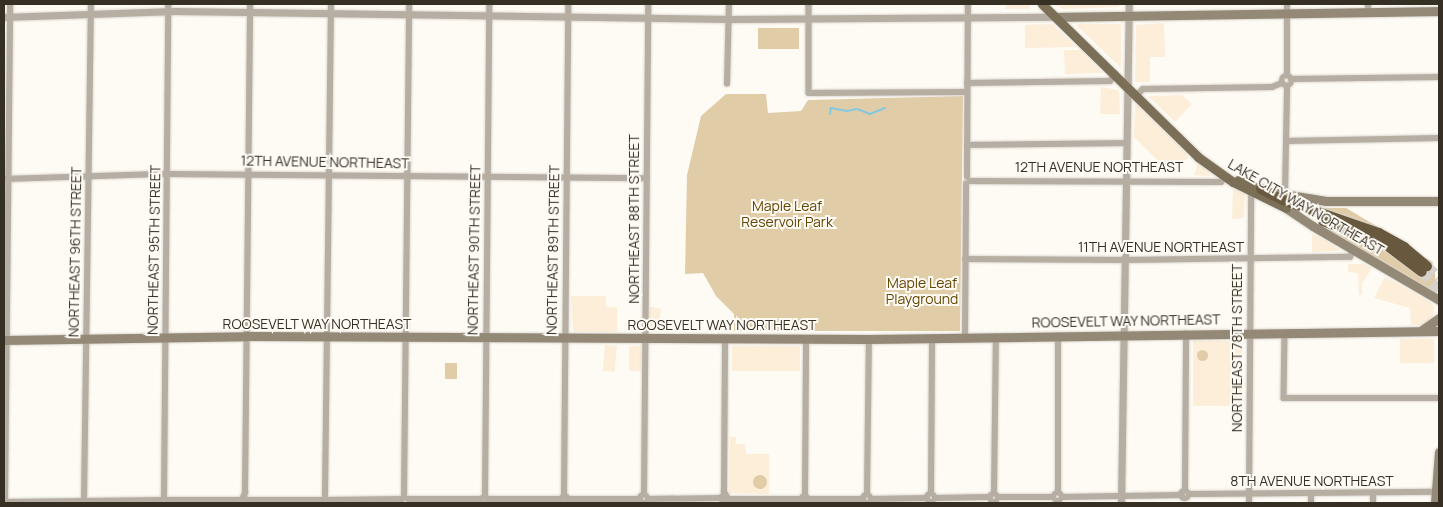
<!DOCTYPE html>
<html>
<head>
<meta charset="utf-8">
<style>
	body { margin:0 }
	#map { position:relative; width:1443px; height:507px; overflow:hidden; background:#fefbf5; font-family:Manrope,sans-serif }
	div>[style] { position:absolute }
	[style*='--x'] { left:calc(var(--x)*1px); top:calc(var(--y)*1px); width:calc(var(--w)*1px); rotate:calc(var(--a)*1deg) }
	.built>* { inset:0; background:#fceed8; transform-origin:0 0 }
	.green>* { inset:0; background:#e1cca8; transform-origin:0 0 }
	.round { border-radius:50% }
	.stream>* { height:2px; margin:-1px; padding:0 1px; transform-origin:1px; border-radius:1px; background:#85c9e0 }
	.motorway-tunnel>* { height:10px; margin-top:-5px; transform-origin:0; background:repeating-linear-gradient(90deg,#d6d2cb 0 10px,transparent 0 15px) }
	.roads { filter:drop-shadow(0 0 1px #dad6cf) drop-shadow(0 0 1px #dad6cf) }
	.minor>* { height:5.5px; margin:-2.75px; padding:0 2.75px; transform-origin:2.75px; border-radius:2.75px; background:#b6aea2 }
	.minor>.ring { margin:-2.75px; padding:0; box-sizing:content-box; background:none; border:5.5px solid #b6aea2; border-radius:50% }
	.tertiary>* { height:7px; margin:-3.5px; padding:0 3.5px; transform-origin:3.5px; border-radius:3.5px; background:#b6aea2 }
	.secondary>* { height:9px; margin:-4.5px; padding:0 4.5px; transform-origin:4.5px; border-radius:4.5px; background:#948977 }
	.primary>* { height:9px; margin:-4.5px; padding:0 4.5px; transform-origin:4.5px; border-radius:4.5px; background:#7c6f58 }
	.motorway>* { height:10px; margin:-5px; padding:0 5px; transform-origin:5px; border-radius:5px; background:#68583e }
	span { translate:-50% -50%; white-space:nowrap; text-align:center; line-height:1.15; -webkit-text-stroke:4px #fefbf5; paint-order:stroke }
	.street-label { font-size:14px; color:#362f23 }
	.park-label { font-size:14px; color:#634502 }
	.frame { position:absolute; inset:0; border:5px solid #362f23; pointer-events:none }
</style>
</head>
<body>
<div id="map">
	<div class="built">
		<div style="left:1006px;top:4px;width:24px;height:5px"></div>
		<div style="clip-path:polygon(1052px 4px,1121px 4px,1118px 7px,1063px 9px)"></div>
		<div style="clip-path:polygon(1164px 23px,1165px 57px,1150px 57px,1150px 82px,1135px 82px,1136px 25px)"></div>
		<div style="clip-path:polygon(1052px 24px,1076px 47px,1025px 48px,1025px 25px)"></div>
		<div style="clip-path:polygon(1121px 24px,1121px 68px,1076px 25px,1078px 24px)"></div>
		<div style="clip-path:polygon(1064px 50px,1080px 50px,1103px 73px,1065px 74px)"></div>
		<div style="clip-path:polygon(1101px 87px,1119px 90px,1120px 114px,1100px 114px)"></div>
		<div style="clip-path:polygon(1182px 95px,1192px 104px,1175px 122px,1148px 96px)"></div>
		<div style="clip-path:polygon(1135px 103px,1186px 153px,1188px 158px,1171px 174px,1134px 137px)"></div>
		<div style="clip-path:polygon(1198px 163px,1205px 169px,1211px 176px,1194px 175px)"></div>
		<div style="clip-path:polygon(1233px 189px,1245px 194px,1244px 218px,1232px 219px)"></div>
		<div style="clip-path:polygon(1312px 234px,1326px 241px,1341px 251px,1312px 252px)"></div>
		<div style="clip-path:polygon(1348px 264px,1364px 264px,1372px 268px,1362px 283px,1362px 295px,1359px 295px,1358px 273px,1348px 272px)"></div>
		<div style="clip-path:polygon(1385px 277px,1430px 302px,1434px 307px,1433px 318px,1423px 325px,1411px 325px,1410px 308px,1374px 298px)"></div>
		<div style="clip-path:polygon(571px 296px,606px 296px,606px 307px,617px 307px,617px 332px,573px 332px)"></div>
		<div style="left:650px;top:307px;width:11px;height:24px;rotate:5deg"></div>
		<div style="left:1400px;top:339px;width:34px;height:24px"></div>
		<div style="left:1193px;top:341px;width:49px;height:65px"></div>
		<div style="left:605px;top:345px;width:12px;height:26px;rotate:5deg"></div>
		<div style="left:629px;top:346px;width:12px;height:25px"></div>
		<div style="left:732px;top:346px;width:68px;height:25px"></div>
		<div style="clip-path:polygon(730px 437px,736px 437px,736px 444px,745px 444px,746px 454px,769px 454px,769px 494px,729px 493px)"></div>
	</div>
	<div class="green">
		<div style="left:758px;top:28px;width:41px;height:21px"></div>
		<div style="clip-path:polygon(726px 94px,766px 94px,768px 113px,801px 111px,808px 100px,963px 96px,960px 331px,734px 331px,734px 314px,716px 296px,703px 273px,685px 274px,687px 175px,701px 116px)"></div>
		<div style="clip-path:polygon(1316px 208px,1346px 208px,1395px 237px)"></div>
		<div style="clip-path:polygon(1315px 225px,1358px 238px,1402px 260px,1421px 255px,1433px 262px,1428px 273px,1435px 270px,1435px 293px)"></div>
		<div class="round" style="left:1196.5px;top:349.5px;width:11px;height:11px"></div>
		<div style="left:445px;top:363px;width:12px;height:16px"></div>
		<div class="round" style="left:753px;top:475px;width:14px;height:14px"></div>
	</div>
	<div class="stream">
		<div style="--x:830;--y:114;--w:6;--a:-81"></div>
		<div style="--x:831;--y:108;--w:16;--a:11"></div>
		<div style="--x:847;--y:111;--w:10;--a:-11"></div>
		<div style="--x:857;--y:109;--w:14;--a:21"></div>
		<div style="--x:870;--y:114;--w:16;--a:-22"></div>
	</div>
	<div class="motorway-tunnel">
		<div style="--x:1427;--y:266;--w:17;--a:45"></div>
		<div style="--x:1422;--y:272;--w:25;--a:47"></div>
	</div>
	<div class="roads">
		<div class="minor">
			<div style="--x:809;--y:4;--w:89;--a:90"></div>
			<div style="--x:809;--y:93;--w:158;--a:-0.4"></div>
			<div style="--x:1368;--y:12;--w:8;--a:-90"></div>
			<div style="--x:1287;--y:76;--w:72;--a:-90"></div>
			<div class="ring" style="left:1282px;top:76px;width:4.5px;height:4.5px"></div>
			<div style="--x:1291;--y:79;--w:148;--a:-0.8"></div>
			<div style="--x:967;--y:83;--w:143;--a:-0.8"></div>
			<div style="--x:1110;--y:81;--w:9;--a:-54"></div>
			<div style="--x:727;--y:84;--w:80;--a:-88.6"></div>
			<div style="--x:1137;--y:95;--w:8;--a:-45"></div>
			<div style="--x:1143;--y:89;--w:129;--a:-0.9"></div>
			<div style="--x:1272;--y:87;--w:11;--a:-22"></div>
			<div style="--x:1286;--y:141;--w:153;--a:-1.1"></div>
			<div style="--x:967;--y:145;--w:160;--a:-0.7"></div>
			<div style="--x:967;--y:177;--w:173;--a:-89.7"></div>
			<div style="--x:4;--y:179;--w:163;--a:-1.8"></div>
			<div style="--x:167;--y:174;--w:480;--a:0.5"></div>
			<div style="--x:970;--y:181;--w:251;--a:0.2"></div>
			<div style="--x:1221;--y:182;--w:6;--a:-51"></div>
			<div style="--x:1285;--y:195;--w:109;--a:-88.9"></div>
			<div style="--x:965;--y:259;--w:160;--a:0.4"></div>
			<div style="--x:1125;--y:260;--w:225;--a:-0.8"></div>
			<div style="--x:1350;--y:257;--w:8;--a:-67"></div>
			<div style="--x:1285;--y:333;--w:65;--a:90.9"></div>
			<div style="--x:1284;--y:398;--w:155;--a:0"></div>
			<div style="--x:965;--y:337;--w:153;--a:-89.6"></div>
			<div style="--x:1185;--y:491;--w:157;--a:-89.6"></div>
			<div class="ring" style="left:1181px;top:491px;width:2.5px;height:2.5px"></div>
			<div class="ring" style="left:1054px;top:493px;width:2.5px;height:2.5px"></div>
			<div style="--x:1058;--y:493;--w:157;--a:-90"></div>
			<div class="ring" style="left:927px;top:494px;width:2.5px;height:2.5px"></div>
			<div style="--x:931;--y:494;--w:156;--a:-89.6"></div>
			<div style="--x:994;--y:494;--w:157;--a:-89.3"></div>
			<div style="--x:1189;--y:494;--w:247;--a:-0.5"></div>
			<div class="ring" style="left:990px;top:494px;width:2.5px;height:2.5px"></div>
			<div class="ring" style="left:863px;top:495px;width:2.5px;height:2.5px"></div>
			<div style="--x:644;--y:495;--w:491;--a:-89.5"></div>
			<div style="--x:725;--y:495;--w:5;--a:143"></div>
			<div style="--x:721;--y:498;--w:5;--a:53"></div>
			<div style="--x:724;--y:502;--w:5;--a:-37"></div>
			<div style="--x:728;--y:499;--w:8;--a:-120"></div>
			<div style="--x:724;--y:492;--w:153;--a:-89.6"></div>
			<div style="--x:805;--y:495;--w:156;--a:-89.6"></div>
			<div style="--x:867;--y:495;--w:156;--a:-89.3"></div>
			<div class="ring" style="left:640px;top:495px;width:2.5px;height:2.5px"></div>
			<div class="ring" style="left:801.5px;top:495.5px;width:1.5px;height:1.5px"></div>
			<div class="ring" style="left:561.5px;top:495.5px;width:1.5px;height:1.5px"></div>
			<div style="--x:325;--y:496;--w:492;--a:-89.3"></div>
			<div style="--x:404;--y:496;--w:492;--a:-89.4"></div>
			<div style="--x:485;--y:496;--w:492;--a:-89.5"></div>
			<div style="--x:564;--y:496;--w:492;--a:-89.5"></div>
			<div class="ring" style="left:481.5px;top:496.5px;width:1.5px;height:1.5px"></div>
			<div style="--x:164;--y:497;--w:493;--a:-89.5"></div>
			<div style="--x:244;--y:497;--w:4;--a:45"></div>
			<div style="--x:247;--y:500;--w:4;--a:135"></div>
			<div style="--x:244;--y:503;--w:4;--a:-124"></div>
			<div style="--x:242;--y:500;--w:8;--a:-67"></div>
			<div style="--x:245;--y:493;--w:489;--a:-89.4"></div>
			<div style="--x:998;--y:497;--w:55;--a:0"></div>
			<div style="--x:1062;--y:497;--w:120;--a:-1"></div>
			<div style="--x:935;--y:498;--w:55;--a:-1"></div>
			<div style="--x:5;--y:499;--w:495;--a:-89.4"></div>
			<div style="--x:408;--y:499;--w:73;--a:0"></div>
			<div style="--x:488;--y:499;--w:73;--a:0"></div>
			<div style="--x:568;--y:499;--w:72;--a:0"></div>
			<div style="--x:648;--y:499;--w:73;--a:-0.8"></div>
			<div style="--x:728;--y:499;--w:74;--a:0"></div>
			<div style="--x:809;--y:499;--w:54;--a:0"></div>
			<div style="--x:871;--y:499;--w:56;--a:-1"></div>
			<div style="--x:167;--y:500;--w:75;--a:0"></div>
			<div style="--x:247;--y:500;--w:75;--a:0"></div>
			<div style="--x:328;--y:500;--w:74;--a:-0.8"></div>
			<div style="--x:84;--y:501;--w:497;--a:-89.2"></div>
			<div style="--x:8;--y:502;--w:153;--a:-0.7"></div>
			<div style="--x:1249;--y:503;--w:310;--a:-89.6"></div>
			<div style="--x:1311;--y:503;--w:9;--a:-90"></div>
			<div style="--x:1373;--y:503;--w:10;--a:-90"></div>
		</div>
		<div class="tertiary">
			<div style="--x:4;--y:17;--w:171;--a:-2"></div>
			<div style="--x:175;--y:11;--w:557;--a:0.82"></div>
			<div style="--x:732;--y:19;--w:324;--a:-0.4"></div>
			<div style="--x:1121;--y:503;--w:499;--a:-89.1"></div>
		</div>
		<div class="secondary">
			<div style="--x:1056;--y:17;--w:383;--a:-0.9"></div>
			<div style="--x:1271;--y:192;--w:56;--a:9.3"></div>
			<div style="--x:1326;--y:201;--w:113;--a:0"></div>
			<div style="--x:1286;--y:208;--w:32;--a:34"></div>
			<div style="--x:1313;--y:226;--w:146;--a:30.4"></div>
			<div style="--x:1422;--y:330;--w:21;--a:-35"></div>
			<div style="--x:4;--y:340;--w:243;--a:-0.9"></div>
			<div style="--x:247;--y:336;--w:622;--a:0.28"></div>
			<div style="--x:869;--y:339;--w:570;--a:-0.8"></div>
			<div style="--x:1435;--y:503;--w:51;--a:-85.5"></div>
		</div>
		<div class="primary">
			<div style="--x:1042;--y:4;--w:219;--a:44.4"></div>
			<div style="--x:1198;--y:157;--w:43;--a:35.5"></div>
			<div style="--x:1233;--y:182;--w:59;--a:26.1"></div>
			<div style="--x:1238;--y:180;--w:25;--a:21"></div>
		</div>
		<div class="motorway">
			<div style="--x:1261;--y:189;--w:25;--a:27"></div>
			<div style="--x:1283;--y:200;--w:102;--a:19"></div>
			<div style="--x:1379;--y:233;--w:29;--a:29"></div>
			<div style="--x:1404;--y:247;--w:30;--a:40"></div>
			<div style="--x:1323;--y:221;--w:66;--a:20.4"></div>
			<div style="--x:1385;--y:244;--w:46;--a:37.1"></div>
		</div>
	</div>
	<div class="street-label">
		<span style="left:325px;top:162px;rotate:1deg">12TH AVENUE NORTHEAST</span>
		<span style="left:1099px;top:167px">12TH AVENUE NORTHEAST</span>
		<span style="left:1306px;top:207px;rotate:30deg">LAKE CITY WAY NORTHEAST</span>
		<span style="left:634px;top:219px;rotate:-90deg">NORTHEAST 88TH STREET</span>
		<span style="left:1161px;top:247px">11TH AVENUE NORTHEAST</span>
		<span style="left:154px;top:250px;rotate:-89deg">NORTHEAST 95TH STREET</span>
		<span style="left:474px;top:250px;rotate:-89deg">NORTHEAST 90TH STREET</span>
		<span style="left:553px;top:250px;rotate:-89deg">NORTHEAST 89TH STREET</span>
		<span style="left:75px;top:252px;rotate:-89deg">NORTHEAST 96TH STREET</span>
		<span style="left:1126px;top:321px;rotate:-1deg">ROOSEVELT WAY NORTHEAST</span>
		<span style="left:317px;top:324px">ROOSEVELT WAY NORTHEAST</span>
		<span style="left:722px;top:325px">ROOSEVELT WAY NORTHEAST</span>
		<span style="left:1237px;top:348px;rotate:-90deg">NORTHEAST 78TH STREET</span>
		<span style="left:1312px;top:481px">8TH AVENUE NORTHEAST</span>
	</div>
	<div class="park-label">
		<span style="left:787px;top:214px">Maple Leaf<br>Reservoir Park</span>
		<span style="left:922px;top:291px">Maple Leaf<br>Playground</span>
	</div>
	<div class="frame"></div>
</div>
</body>
</html>
